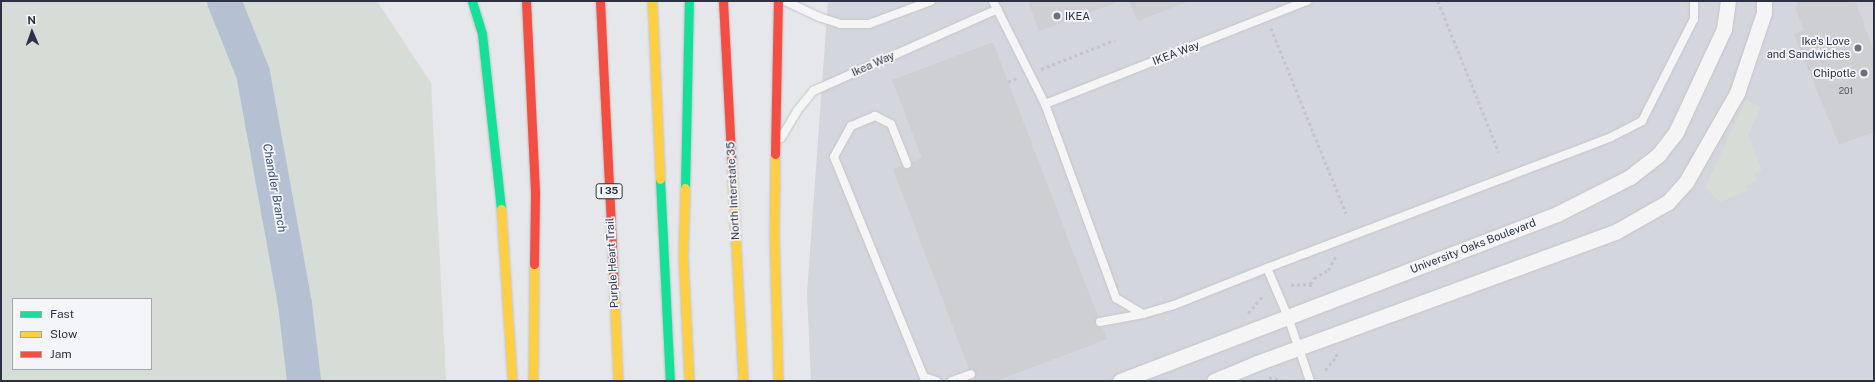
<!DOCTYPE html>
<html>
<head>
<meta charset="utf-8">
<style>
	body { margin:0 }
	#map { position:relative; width:1875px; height:382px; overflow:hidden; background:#e5e7ea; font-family:"Public Sans",sans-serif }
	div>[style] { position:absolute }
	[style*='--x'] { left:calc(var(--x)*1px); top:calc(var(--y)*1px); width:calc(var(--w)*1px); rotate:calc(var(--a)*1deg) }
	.built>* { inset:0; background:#d4d6dd }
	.green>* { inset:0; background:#d5ddd6 }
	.river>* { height:34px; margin:-17px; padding:0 17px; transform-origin:17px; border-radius:17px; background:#b5c1d3 }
	.building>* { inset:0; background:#cdcfd2 }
	.path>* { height:2.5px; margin-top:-1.25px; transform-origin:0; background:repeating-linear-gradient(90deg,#c4c5ca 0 3px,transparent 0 6px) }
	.roads { filter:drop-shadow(0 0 1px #c3c5c8) drop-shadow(0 0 1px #c3c5c8) }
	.lane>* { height:8px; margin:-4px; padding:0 4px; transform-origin:4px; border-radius:4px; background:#f5f5f6 }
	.street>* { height:15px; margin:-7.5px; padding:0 7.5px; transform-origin:7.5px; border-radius:7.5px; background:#f5f5f6 }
	.fast>* { height:9px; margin:-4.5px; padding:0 4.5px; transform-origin:4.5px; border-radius:4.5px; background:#16e098 }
	.slow>* { height:9px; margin:-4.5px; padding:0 4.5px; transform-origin:4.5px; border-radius:4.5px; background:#ffcf43 }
	.jam>* { height:9px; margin:-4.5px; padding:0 4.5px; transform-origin:4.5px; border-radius:4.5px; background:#f24e42 }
	.dots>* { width:11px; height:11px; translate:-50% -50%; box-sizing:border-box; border:2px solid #f4f5f8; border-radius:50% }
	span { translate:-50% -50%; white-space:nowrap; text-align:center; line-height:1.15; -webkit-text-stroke:3.5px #f4f5f8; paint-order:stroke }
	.number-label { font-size:9px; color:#555a68 }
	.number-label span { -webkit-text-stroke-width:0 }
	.shield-label span { padding:1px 3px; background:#f4f5f8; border:1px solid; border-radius:3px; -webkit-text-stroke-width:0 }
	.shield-label { font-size:10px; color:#2c3243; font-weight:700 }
	.poi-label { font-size:11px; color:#2c3243 }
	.left { translate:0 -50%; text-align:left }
	.right { translate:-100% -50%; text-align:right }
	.street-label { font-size:11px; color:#2c3243 }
	.water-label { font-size:12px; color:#384d75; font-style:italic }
	.frame { position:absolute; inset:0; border:2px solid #2c3243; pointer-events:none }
	.legend { position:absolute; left:12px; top:298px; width:140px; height:72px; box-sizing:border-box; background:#f4f5f8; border:1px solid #a4a7b0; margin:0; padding:5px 7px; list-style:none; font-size:12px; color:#2c3243 }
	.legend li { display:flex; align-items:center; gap:8px; height:20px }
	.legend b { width:20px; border:1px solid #a4a7b0 }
	.north { position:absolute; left:12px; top:12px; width:40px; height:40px; -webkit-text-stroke:3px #f4f5f8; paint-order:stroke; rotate:358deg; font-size:11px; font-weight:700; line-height:16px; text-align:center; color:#2c3243 }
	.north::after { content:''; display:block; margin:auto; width:14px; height:18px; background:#2c3243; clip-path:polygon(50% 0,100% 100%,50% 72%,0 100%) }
</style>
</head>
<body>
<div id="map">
	<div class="built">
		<div style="clip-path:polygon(828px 1px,1874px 1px,1874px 381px,811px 381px,807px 293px)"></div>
	</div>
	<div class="green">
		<div style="clip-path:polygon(evenodd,1px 1px,377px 1px,431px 83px,446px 381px,1px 381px,1px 1px,13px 299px,151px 299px,151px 369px,13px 369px,13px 299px)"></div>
		<div style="clip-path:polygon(1746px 100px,1761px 107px,1748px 135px,1762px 170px,1754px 173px,1757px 181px,1746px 185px,1748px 190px,1720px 202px,1705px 188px)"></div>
	</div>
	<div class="river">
		<div style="--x:224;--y:1;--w:78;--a:68.1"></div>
		<div style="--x:253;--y:73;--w:235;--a:79.7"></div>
		<div style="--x:295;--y:304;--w:78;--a:83.3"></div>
	</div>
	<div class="building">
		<div style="clip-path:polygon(1028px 1px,1115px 1px,1115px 3px,1039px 31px)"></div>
		<div style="clip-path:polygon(1129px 1px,1187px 1px,1187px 2px,1138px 21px)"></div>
		<div style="clip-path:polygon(1796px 1px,1855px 1px,1874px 50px,1874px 132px,1839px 145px,1794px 34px,1804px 30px,1795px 8px,1798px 6px)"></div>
		<div style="clip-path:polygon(993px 42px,1098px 317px,1095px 323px,1098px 327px,1102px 327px,1107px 339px,996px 381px,974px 381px,976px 372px,969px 369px,893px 169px,902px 166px,904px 169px,909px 169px,912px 167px,912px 162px,922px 158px,892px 80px)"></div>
	</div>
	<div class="path">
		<div style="--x:1438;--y:1;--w:163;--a:68"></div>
		<div style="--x:1271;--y:28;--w:200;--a:67.9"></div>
		<div style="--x:1041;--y:69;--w:79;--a:-21.4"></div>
		<div style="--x:1008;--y:82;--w:11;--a:-22"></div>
		<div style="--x:1310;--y:284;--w:7;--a:-56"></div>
		<div style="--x:1314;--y:278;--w:16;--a:-30"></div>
		<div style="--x:1328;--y:270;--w:16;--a:-60"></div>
		<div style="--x:1291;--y:285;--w:19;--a:-3"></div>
		<div style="--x:1310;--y:284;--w:6;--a:59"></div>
		<div style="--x:1248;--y:313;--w:21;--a:-49"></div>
		<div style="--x:1325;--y:370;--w:17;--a:-50"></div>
		<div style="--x:1336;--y:357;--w:5;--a:-79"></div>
		<div style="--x:1269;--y:377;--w:16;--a:14"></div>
	</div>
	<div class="roads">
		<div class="lane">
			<div style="--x:785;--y:1;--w:38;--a:25"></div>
			<div style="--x:819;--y:17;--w:22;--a:18"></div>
			<div style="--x:840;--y:24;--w:29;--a:0"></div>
			<div style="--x:869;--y:24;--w:66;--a:-20.4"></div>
			<div style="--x:993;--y:1;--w:115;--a:63.2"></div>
			<div style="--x:1045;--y:104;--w:207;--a:69.9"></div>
			<div style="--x:1116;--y:298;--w:31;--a:31"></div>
			<div style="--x:1143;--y:314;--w:32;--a:-16"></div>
			<div style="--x:1174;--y:305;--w:100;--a:-21.7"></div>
			<div style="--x:1267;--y:268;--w:53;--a:66.8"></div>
			<div style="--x:1288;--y:317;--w:68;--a:71"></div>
			<div style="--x:1045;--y:104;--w:282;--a:-21.5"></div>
			<div style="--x:781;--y:138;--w:31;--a:-59"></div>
			<div style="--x:797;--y:111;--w:26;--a:-51"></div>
			<div style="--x:813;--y:91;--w:202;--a:-23.9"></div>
			<div style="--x:907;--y:164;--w:43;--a:-111.8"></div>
			<div style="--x:891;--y:124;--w:18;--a:-153"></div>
			<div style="--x:875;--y:116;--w:26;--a:157"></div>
			<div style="--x:851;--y:126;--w:35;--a:119"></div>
			<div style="--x:834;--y:157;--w:238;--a:67.8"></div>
			<div style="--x:924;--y:377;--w:13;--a:18"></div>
			<div style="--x:1267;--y:268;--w:368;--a:-20.8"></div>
			<div style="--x:1611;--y:137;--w:35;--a:-27"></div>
			<div style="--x:1642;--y:121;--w:114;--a:-63"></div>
			<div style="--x:1694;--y:19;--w:18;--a:-90"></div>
			<div style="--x:1100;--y:322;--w:44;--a:-10.5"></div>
			<div style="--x:952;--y:381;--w:20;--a:-20"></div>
		</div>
		<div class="street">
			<div style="--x:1120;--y:381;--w:468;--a:-20.9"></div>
			<div style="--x:1557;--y:214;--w:82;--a:-26.9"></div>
			<div style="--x:1630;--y:177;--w:37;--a:-38"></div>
			<div style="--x:1659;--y:154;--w:28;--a:-52"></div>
			<div style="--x:1676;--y:132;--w:114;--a:-65"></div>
			<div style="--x:1724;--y:29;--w:28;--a:-82"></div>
			<div style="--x:1214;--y:381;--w:47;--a:-22.7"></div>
			<div style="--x:1257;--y:363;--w:383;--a:-20.1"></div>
			<div style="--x:1617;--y:231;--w:59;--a:-29.6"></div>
			<div style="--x:1668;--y:202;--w:27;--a:-48"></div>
			<div style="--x:1686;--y:182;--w:103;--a:-60.2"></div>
			<div style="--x:1737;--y:93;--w:84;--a:-71.4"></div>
			<div style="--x:1764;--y:13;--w:12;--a:-90"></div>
		</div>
		<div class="fast">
			<div style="--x:472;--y:1;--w:34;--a:73"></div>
			<div style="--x:482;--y:34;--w:176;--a:83.8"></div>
			<div style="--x:660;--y:179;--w:202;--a:87.2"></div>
			<div style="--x:685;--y:188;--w:187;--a:-88.8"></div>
		</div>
		<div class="slow">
			<div style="--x:652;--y:1;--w:178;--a:87.4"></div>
			<div style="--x:775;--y:154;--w:81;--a:90.7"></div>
			<div style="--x:774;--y:235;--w:146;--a:88.4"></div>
			<div style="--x:732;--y:172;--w:209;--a:87"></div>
			<div style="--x:685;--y:188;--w:69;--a:91.7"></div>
			<div style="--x:683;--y:257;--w:124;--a:87.2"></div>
			<div style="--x:501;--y:209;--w:172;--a:86.3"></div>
			<div style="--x:614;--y:291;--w:90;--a:87.5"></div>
			<div style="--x:533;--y:381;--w:117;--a:-89.5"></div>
		</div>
		<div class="jam">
			<div style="--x:526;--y:1;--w:194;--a:87.3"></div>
			<div style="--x:535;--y:195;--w:69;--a:90.8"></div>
			<div style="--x:600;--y:1;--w:290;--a:87.2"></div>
			<div style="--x:723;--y:1;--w:171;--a:87"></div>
			<div style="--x:775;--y:154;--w:153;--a:-88.9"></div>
		</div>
	</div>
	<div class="dots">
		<div style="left:1057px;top:16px;background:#6d717d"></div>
		<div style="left:1858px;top:48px;background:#6d717d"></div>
		<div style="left:1864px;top:73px;background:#6d717d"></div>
	</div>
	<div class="number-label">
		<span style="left:1846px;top:91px">201</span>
	</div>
	<div class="shield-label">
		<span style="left:609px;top:191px">I 35</span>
	</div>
	<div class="poi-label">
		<span class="left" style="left:1065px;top:16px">IKEA</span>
		<span class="right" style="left:1850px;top:48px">Ike's Love<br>and Sandwiches</span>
		<span class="right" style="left:1856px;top:73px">Chipotle</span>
	</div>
	<div class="street-label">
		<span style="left:1176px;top:53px;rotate:-21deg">IKEA Way</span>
		<span style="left:873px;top:64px;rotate:-24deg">Ikea Way</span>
		<span style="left:733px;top:191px;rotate:-93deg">North Interstate 35</span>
		<span style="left:1473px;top:246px;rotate:-21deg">University Oaks Boulevard</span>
		<span style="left:612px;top:263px;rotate:-93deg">Purple Heart Trail</span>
	</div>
	<div class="water-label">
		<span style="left:274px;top:188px;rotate:80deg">Chandler Branch</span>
	</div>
	<div class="frame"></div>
	<ul class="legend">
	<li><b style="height:5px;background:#16e098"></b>Fast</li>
	<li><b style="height:5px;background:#ffcf43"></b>Slow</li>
	<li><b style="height:5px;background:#f24e42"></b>Jam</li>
	</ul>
	<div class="north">N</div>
</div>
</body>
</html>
